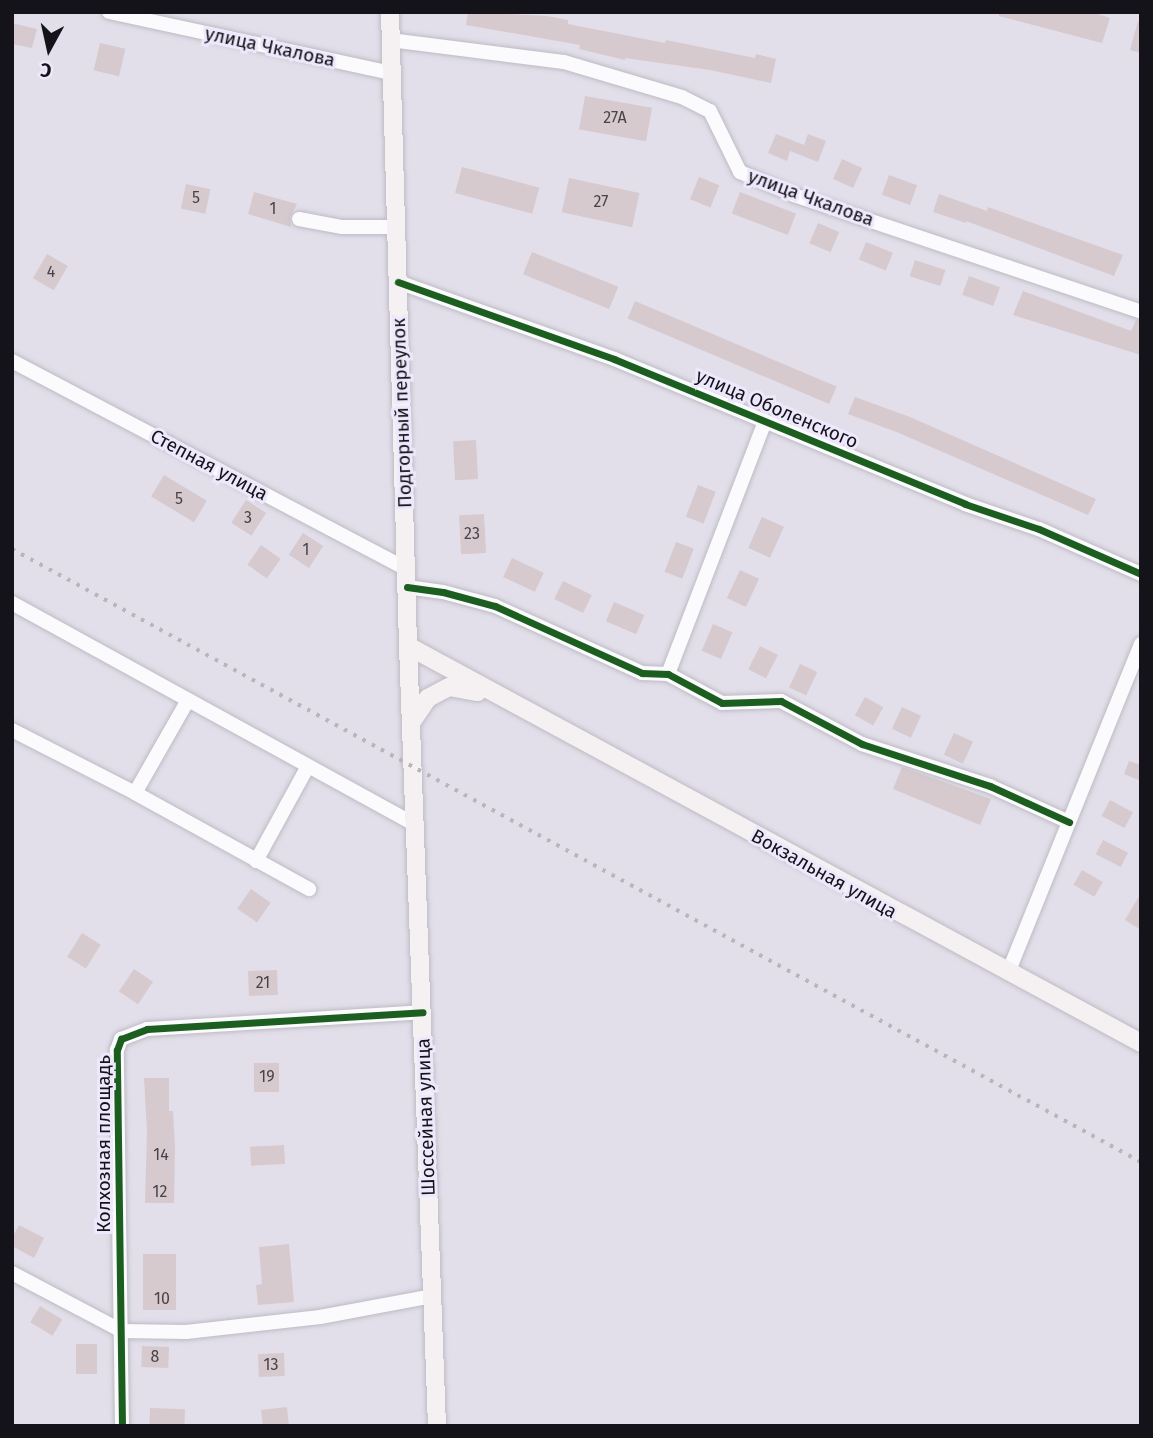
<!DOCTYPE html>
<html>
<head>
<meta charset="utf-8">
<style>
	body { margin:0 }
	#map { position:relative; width:1153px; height:1438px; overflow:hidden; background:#e2dfea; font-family:"Fira Sans",sans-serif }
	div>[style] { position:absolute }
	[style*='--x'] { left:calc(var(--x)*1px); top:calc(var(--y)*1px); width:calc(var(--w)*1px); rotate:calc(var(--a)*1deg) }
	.building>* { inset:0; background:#d6cace; transform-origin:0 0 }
	.roads { filter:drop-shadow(0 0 2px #bdbbc3) drop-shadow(0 0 2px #bdbbc3) }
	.minor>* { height:14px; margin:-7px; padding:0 7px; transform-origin:7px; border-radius:7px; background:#fbfafc }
	.major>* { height:18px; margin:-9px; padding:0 9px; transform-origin:9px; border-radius:9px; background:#f5f1f3 }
	.rail>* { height:3.5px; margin-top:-1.75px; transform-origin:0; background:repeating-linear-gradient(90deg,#b8b6ba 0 3.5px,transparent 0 10.5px) }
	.cycleway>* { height:7px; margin:-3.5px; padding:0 3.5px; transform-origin:3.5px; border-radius:3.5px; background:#1b5e20 }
	span { translate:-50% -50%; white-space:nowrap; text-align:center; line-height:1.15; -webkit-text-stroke:6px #eee8fc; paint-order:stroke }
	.number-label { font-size:16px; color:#474349 }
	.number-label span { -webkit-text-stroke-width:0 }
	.street-label { font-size:19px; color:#15131a }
	.frame { position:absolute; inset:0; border:14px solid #15131a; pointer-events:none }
	.north { position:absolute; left:14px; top:14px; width:70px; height:70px; -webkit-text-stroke:5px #eee8fc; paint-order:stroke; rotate:188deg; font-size:19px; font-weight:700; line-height:28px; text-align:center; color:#15131a }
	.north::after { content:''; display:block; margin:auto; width:24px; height:32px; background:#15131a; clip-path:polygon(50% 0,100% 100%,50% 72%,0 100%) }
</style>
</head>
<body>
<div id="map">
	<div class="building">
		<div style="clip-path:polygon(468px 12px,547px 16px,568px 20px,568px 24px,665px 43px,666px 40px,755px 58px,756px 54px,776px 59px,771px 83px,710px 70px,625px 58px,625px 60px,579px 49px,580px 45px,466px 25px)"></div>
		<div style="clip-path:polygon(999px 12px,1092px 12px,1110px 18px,1102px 43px,999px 16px)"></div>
		<div style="clip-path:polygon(1138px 21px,1141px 22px,1141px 53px,1130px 50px)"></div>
		<div style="clip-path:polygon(12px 23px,37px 29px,32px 48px,12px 44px)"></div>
		<div style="left:100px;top:43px;width:26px;height:28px;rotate:13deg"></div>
		<div style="left:585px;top:96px;width:68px;height:34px;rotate:10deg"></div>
		<div style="clip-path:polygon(776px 134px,804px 145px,808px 134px,826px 141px,818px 162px,790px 151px,787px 161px,768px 153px)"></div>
		<div style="left:842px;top:159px;width:22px;height:22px;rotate:24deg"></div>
		<div style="left:462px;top:167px;width:80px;height:27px;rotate:15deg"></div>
		<div style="left:889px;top:175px;width:30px;height:21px;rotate:20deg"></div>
		<div style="left:699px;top:177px;width:22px;height:24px;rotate:22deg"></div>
		<div style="left:569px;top:178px;width:72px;height:35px;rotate:12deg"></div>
		<div style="left:186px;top:184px;width:25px;height:25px;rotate:12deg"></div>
		<div style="clip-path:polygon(254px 192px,297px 204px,290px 217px,291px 227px,248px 214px)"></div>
		<div style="left:740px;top:192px;width:60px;height:23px;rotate:21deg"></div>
		<div style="clip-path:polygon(939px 194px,987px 211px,988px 207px,1123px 255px,1114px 276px,966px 221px,966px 223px,933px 212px)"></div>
		<div style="left:818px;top:223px;width:23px;height:22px;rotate:23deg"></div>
		<div style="left:866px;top:242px;width:29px;height:19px;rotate:22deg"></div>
		<div style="left:532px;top:252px;width:93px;height:24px;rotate:22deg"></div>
		<div style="left:47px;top:254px;width:24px;height:28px;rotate:30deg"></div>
		<div style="left:915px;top:260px;width:32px;height:17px;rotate:18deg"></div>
		<div style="left:969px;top:276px;width:33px;height:20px;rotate:20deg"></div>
		<div style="clip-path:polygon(1023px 291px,1131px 331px,1136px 320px,1141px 321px,1141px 355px,1013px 315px)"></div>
		<div style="left:635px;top:301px;width:219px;height:19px;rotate:23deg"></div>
		<div style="clip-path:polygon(855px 397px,910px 417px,1096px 499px,1088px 515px,899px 433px,848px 414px)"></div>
		<div style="left:476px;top:440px;width:39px;height:23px;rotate:87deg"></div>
		<div style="left:164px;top:475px;width:50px;height:25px;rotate:31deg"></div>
		<div style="left:698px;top:485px;width:19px;height:34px;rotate:21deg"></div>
		<div style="left:246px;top:500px;width:24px;height:27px;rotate:33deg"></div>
		<div style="left:484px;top:514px;width:39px;height:25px;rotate:87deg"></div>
		<div style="left:762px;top:517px;width:24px;height:34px;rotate:24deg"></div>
		<div style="left:303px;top:533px;width:24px;height:26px;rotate:33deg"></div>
		<div style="left:676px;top:542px;width:19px;height:32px;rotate:21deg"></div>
		<div style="left:261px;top:545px;width:24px;height:24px;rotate:35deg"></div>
		<div style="left:512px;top:558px;width:35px;height:21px;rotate:25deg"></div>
		<div style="left:740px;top:570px;width:21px;height:31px;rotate:25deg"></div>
		<div style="left:563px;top:581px;width:32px;height:20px;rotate:26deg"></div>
		<div style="left:614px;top:602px;width:33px;height:21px;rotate:23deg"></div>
		<div style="left:713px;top:624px;width:21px;height:29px;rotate:23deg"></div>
		<div style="left:760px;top:646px;width:20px;height:26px;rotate:27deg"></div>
		<div style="left:800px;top:664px;width:19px;height:26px;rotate:25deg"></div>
		<div style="left:865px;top:697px;width:21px;height:21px;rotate:29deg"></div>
		<div style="left:902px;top:707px;width:21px;height:24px;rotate:25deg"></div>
		<div style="left:954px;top:733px;width:21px;height:24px;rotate:25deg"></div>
		<div style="clip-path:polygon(1129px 761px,1141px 765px,1141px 781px,1124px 774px)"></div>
		<div style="clip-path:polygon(902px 767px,991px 799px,980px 825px,893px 789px)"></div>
		<div style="left:1110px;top:800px;width:26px;height:18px;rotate:28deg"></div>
		<div style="left:1103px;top:840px;width:28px;height:16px;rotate:27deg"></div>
		<div style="left:1082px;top:870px;width:24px;height:17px;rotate:30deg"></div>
		<div style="left:251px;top:889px;width:24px;height:24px;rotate:35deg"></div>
		<div style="clip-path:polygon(1141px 893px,1141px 930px,1125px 920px)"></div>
		<div style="left:82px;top:933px;width:22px;height:28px;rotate:32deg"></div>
		<div style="left:134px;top:969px;width:23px;height:27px;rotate:34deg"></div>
		<div style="left:277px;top:970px;width:25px;height:29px;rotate:88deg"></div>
		<div style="left:254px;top:1063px;width:25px;height:29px"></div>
		<div style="clip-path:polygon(144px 1078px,169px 1078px,169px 1111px,173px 1111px,175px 1146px,174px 1203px,145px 1203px,147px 1131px)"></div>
		<div style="left:284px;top:1145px;width:19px;height:34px;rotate:87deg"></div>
		<div style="clip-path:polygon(19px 1225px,44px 1238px,34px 1258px,12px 1246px,12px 1238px)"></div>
		<div style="clip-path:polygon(289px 1244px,294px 1302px,258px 1305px,256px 1285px,262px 1284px,259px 1247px)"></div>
		<div style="left:143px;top:1254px;width:33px;height:56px"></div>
		<div style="left:40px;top:1306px;width:26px;height:19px;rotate:31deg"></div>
		<div style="left:76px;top:1344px;width:21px;height:30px"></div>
		<div style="left:142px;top:1346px;width:27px;height:21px;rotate:2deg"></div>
		<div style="left:284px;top:1353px;width:23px;height:26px;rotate:88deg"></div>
		<div style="clip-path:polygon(287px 1407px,289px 1426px,263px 1426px,261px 1410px)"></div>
		<div style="left:150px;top:1408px;width:35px;height:18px;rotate:2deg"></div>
	</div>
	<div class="roads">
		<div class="minor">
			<div style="--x:109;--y:12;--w:288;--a:12.2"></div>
			<div style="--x:390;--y:40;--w:175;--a:7.2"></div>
			<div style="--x:564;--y:62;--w:123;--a:16.5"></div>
			<div style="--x:682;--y:97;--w:31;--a:27"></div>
			<div style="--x:710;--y:111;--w:68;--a:63.8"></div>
			<div style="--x:740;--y:172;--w:59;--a:23.1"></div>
			<div style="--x:794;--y:195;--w:366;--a:18.6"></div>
			<div style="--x:299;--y:219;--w:44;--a:10.5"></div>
			<div style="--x:342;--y:227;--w:54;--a:0"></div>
			<div style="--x:398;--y:282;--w:229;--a:19.6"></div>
			<div style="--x:614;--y:359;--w:380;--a:22.4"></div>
			<div style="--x:965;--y:504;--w:78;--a:18.7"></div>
			<div style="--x:1039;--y:529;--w:111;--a:23.8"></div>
			<div style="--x:12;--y:361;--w:446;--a:27.8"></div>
			<div style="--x:407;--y:587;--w:36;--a:8"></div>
			<div style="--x:443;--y:592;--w:54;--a:15.1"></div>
			<div style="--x:495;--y:606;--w:162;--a:24.5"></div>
			<div style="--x:642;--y:673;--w:26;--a:2"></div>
			<div style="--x:668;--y:674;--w:61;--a:28.2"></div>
			<div style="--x:722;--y:703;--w:59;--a:-1.9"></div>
			<div style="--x:781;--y:701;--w:92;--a:28"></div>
			<div style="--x:862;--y:744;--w:135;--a:18.2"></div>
			<div style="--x:990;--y:786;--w:87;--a:24.5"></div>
			<div style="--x:12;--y:603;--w:460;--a:28.8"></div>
			<div style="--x:668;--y:674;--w:271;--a:-69"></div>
			<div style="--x:12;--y:730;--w:138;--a:27.1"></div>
			<div style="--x:135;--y:793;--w:199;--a:28.9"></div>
			<div style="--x:135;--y:793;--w:107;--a:-60.3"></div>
			<div style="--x:256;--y:861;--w:108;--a:-61.3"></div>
			<div style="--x:1008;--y:973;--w:355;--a:-68"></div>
			<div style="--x:12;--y:1273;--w:124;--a:27.8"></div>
			<div style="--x:122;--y:1331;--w:64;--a:0.9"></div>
			<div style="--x:186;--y:1332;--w:135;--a:-6.4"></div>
			<div style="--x:320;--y:1317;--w:114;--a:-10.6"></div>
			<div style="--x:122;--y:1426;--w:376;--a:-90.8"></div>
			<div style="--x:117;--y:1050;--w:12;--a:-70"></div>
			<div style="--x:121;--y:1039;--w:28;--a:-21"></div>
			<div style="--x:147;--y:1029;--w:276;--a:-3.5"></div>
		</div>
		<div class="major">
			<div style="--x:390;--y:12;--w:634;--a:88.37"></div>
			<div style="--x:408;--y:646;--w:781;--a:87.87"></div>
			<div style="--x:408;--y:646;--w:834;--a:28.44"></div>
			<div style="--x:411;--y:723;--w:30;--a:-56"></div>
			<div style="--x:428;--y:698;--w:24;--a:-28"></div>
			<div style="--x:449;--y:687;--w:29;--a:10"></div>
		</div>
	</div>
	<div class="rail">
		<div style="--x:12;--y:549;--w:1285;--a:28.5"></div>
	</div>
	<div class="cycleway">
		<div style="--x:398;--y:282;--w:229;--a:19.6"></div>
		<div style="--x:614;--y:359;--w:380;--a:22.4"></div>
		<div style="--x:965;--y:504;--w:78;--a:18.7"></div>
		<div style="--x:1039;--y:529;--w:111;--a:23.8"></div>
		<div style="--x:407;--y:587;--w:36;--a:8"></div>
		<div style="--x:443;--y:592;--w:54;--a:15.1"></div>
		<div style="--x:495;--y:606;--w:162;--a:24.5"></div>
		<div style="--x:642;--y:673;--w:26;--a:2"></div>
		<div style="--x:668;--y:674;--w:61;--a:28.2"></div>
		<div style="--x:722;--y:703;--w:59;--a:-1.9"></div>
		<div style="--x:781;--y:701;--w:92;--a:28"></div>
		<div style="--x:862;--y:744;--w:135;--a:18.2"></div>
		<div style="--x:990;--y:786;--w:87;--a:24.5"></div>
		<div style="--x:122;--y:1426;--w:376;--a:-90.8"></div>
		<div style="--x:117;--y:1050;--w:12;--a:-70"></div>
		<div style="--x:121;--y:1039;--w:28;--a:-21"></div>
		<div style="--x:147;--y:1029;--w:276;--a:-3.5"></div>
	</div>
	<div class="number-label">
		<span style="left:615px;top:118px">27А</span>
		<span style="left:196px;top:198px">5</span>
		<span style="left:601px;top:202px">27</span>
		<span style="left:273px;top:209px">1</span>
		<span style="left:51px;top:272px">4</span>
		<span style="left:179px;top:499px">5</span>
		<span style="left:248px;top:518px">3</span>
		<span style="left:472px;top:534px">23</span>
		<span style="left:306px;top:550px">1</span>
		<span style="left:263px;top:983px">21</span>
		<span style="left:267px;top:1077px">19</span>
		<span style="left:161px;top:1155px">14</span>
		<span style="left:160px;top:1192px">12</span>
		<span style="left:162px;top:1299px">10</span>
		<span style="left:155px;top:1357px">8</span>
		<span style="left:271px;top:1365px">13</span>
	</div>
	<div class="street-label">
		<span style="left:270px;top:47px;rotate:12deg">улица Чкалова</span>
		<span style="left:811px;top:198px;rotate:20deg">улица Чкалова</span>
		<span style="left:777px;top:409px;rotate:23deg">улица Оболенского</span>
		<span style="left:402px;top:413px;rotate:-92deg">Подгорный переулок</span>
		<span style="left:209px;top:465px;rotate:28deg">Степная улица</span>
		<span style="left:824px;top:874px;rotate:29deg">Вокзальная улица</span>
		<span style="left:426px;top:1117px;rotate:-92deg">Шоссейная улица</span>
		<span style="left:104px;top:1144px;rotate:-90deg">Колхозная площадь</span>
	</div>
	<div class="frame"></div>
	<div class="north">С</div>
</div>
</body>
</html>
